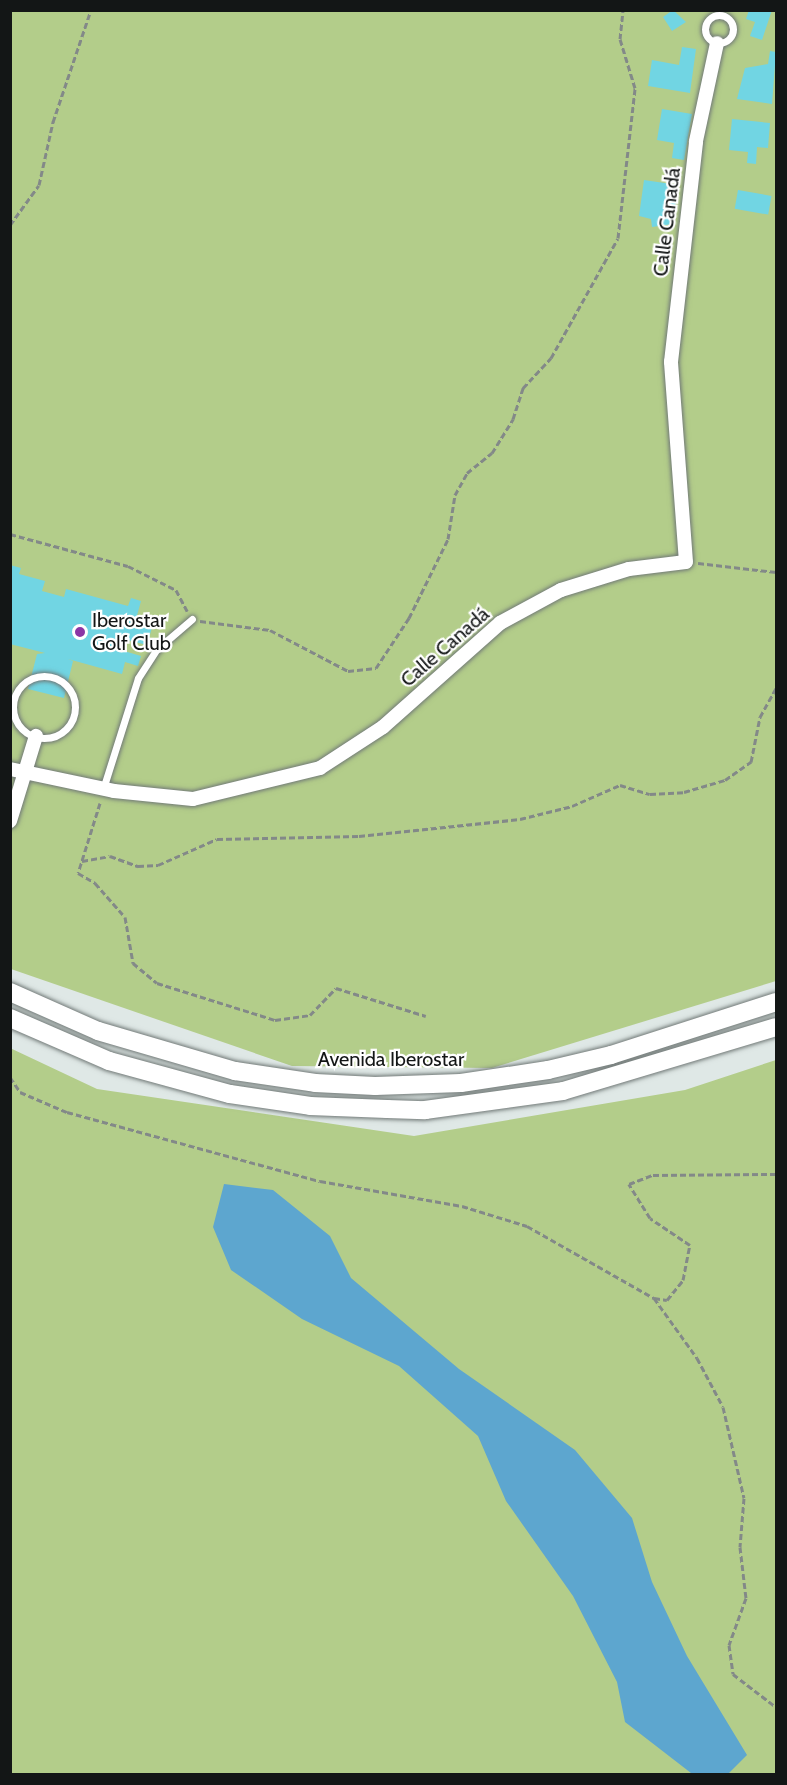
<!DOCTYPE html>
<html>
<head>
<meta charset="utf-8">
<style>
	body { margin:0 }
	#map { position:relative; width:787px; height:1785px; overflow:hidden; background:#dfe8e6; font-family:Cabin,sans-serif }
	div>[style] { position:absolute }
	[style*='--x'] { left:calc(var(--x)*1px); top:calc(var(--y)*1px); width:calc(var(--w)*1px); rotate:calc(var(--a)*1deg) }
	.green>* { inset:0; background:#b3cd8a }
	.water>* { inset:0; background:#5da6cf }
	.building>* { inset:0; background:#71d5e3; transform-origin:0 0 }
	.path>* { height:3px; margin-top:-1.5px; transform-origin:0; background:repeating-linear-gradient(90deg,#838988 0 6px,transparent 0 9px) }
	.roads { filter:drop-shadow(0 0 2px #717977) drop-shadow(0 0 2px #717977) }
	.service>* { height:7px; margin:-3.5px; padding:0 3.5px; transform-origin:3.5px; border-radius:3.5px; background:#fff }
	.service>.ring { margin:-3.5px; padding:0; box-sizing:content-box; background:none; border:7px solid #fff; border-radius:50% }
	.minor>* { height:14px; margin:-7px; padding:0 7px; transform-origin:7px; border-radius:7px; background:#fff }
	.tertiary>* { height:18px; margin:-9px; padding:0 9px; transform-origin:9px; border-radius:9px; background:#fff }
	.dots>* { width:16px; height:16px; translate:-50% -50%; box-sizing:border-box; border:3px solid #fff; border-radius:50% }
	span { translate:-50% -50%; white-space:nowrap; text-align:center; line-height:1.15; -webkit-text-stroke:4.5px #fff; paint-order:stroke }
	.street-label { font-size:20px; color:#131616 }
	.poi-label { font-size:20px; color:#131616 }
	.left { translate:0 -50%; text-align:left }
	.frame { position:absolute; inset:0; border:12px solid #131616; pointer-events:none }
</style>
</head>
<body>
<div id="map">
	<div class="green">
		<div style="clip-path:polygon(10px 11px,776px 11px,776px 981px,492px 1068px,292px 1066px,11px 969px)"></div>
		<div style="clip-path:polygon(10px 1048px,97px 1089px,414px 1136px,685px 1090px,776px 1060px,776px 1774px,11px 1774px)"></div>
	</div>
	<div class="water">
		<div style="clip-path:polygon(224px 1184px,273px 1190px,330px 1236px,351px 1278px,459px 1369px,575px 1450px,632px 1518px,652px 1582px,687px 1656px,747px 1755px,728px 1774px,691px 1773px,625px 1722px,617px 1682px,573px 1596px,506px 1501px,478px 1436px,399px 1366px,302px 1319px,231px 1270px,213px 1227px)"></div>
	</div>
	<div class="building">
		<div style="clip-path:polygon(673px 10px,686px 22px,672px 31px,663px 17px)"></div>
		<div style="clip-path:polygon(749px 10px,772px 10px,762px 40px,750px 36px,755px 22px,746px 19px)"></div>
		<div style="clip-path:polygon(682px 47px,696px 49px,690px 93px,648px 86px,652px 60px,679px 65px)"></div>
		<div style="clip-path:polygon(770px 51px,776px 52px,772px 104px,737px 99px,745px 68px,768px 64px)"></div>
		<div style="clip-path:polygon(662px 109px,692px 114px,684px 160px,672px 158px,674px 143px,657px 140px)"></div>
		<div style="clip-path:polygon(732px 119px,770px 123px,768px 148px,757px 147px,756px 164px,747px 163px,748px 152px,729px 150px)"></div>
		<div style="clip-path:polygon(644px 180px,678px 185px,673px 224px,652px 227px,651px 219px,639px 216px)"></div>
		<div style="left:738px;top:190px;width:34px;height:19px;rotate:10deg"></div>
		<div style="clip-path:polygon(10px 565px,21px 568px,19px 574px,45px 581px,42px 591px,64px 597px,66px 589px,128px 606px,131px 598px,141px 601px,136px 619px,153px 624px,147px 645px,127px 640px,124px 651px,141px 656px,138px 666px,125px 662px,122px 674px,68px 659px,73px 661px,64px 698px,28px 689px,37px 654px,45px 653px,10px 644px)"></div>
	</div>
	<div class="path">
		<div style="--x:10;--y:225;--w:49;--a:-54.1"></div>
		<div style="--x:39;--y:185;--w:65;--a:-77.5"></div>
		<div style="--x:53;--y:122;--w:118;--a:-71.3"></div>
		<div style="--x:10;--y:534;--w:122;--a:15.2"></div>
		<div style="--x:128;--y:566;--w:54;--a:26.6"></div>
		<div style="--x:176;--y:590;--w:24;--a:62"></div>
		<div style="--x:698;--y:563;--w:79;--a:6.6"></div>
		<div style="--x:200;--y:621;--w:71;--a:7.3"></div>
		<div style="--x:270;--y:630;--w:88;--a:27.7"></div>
		<div style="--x:348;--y:671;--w:28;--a:-6"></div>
		<div style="--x:376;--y:668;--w:60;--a:-56.6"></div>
		<div style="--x:409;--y:618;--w:88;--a:-63.7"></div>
		<div style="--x:448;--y:539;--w:45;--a:-81"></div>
		<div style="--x:455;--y:495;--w:25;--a:-61"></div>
		<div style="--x:467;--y:473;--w:32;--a:-39"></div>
		<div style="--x:492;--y:453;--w:40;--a:-58"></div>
		<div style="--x:513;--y:419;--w:33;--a:-72"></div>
		<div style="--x:523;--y:388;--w:41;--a:-47"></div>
		<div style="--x:551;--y:358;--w:137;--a:-60.8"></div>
		<div style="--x:618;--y:238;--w:151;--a:-83.5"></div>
		<div style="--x:635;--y:88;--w:51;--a:-107"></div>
		<div style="--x:620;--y:39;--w:29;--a:-84"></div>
		<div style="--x:100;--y:803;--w:73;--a:107.4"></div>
		<div style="--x:78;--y:873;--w:20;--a:30"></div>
		<div style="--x:95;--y:883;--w:45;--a:48.6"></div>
		<div style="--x:125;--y:917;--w:47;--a:80.1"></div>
		<div style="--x:133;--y:963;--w:31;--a:40"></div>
		<div style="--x:157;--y:983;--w:124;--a:17.4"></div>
		<div style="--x:275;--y:1020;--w:35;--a:-8"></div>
		<div style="--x:310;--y:1015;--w:37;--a:-46"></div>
		<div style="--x:336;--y:988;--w:94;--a:17.3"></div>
		<div style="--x:82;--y:861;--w:28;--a:-10"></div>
		<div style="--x:110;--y:856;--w:30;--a:20"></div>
		<div style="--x:138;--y:866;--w:20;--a:-3"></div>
		<div style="--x:158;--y:865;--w:64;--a:-23.8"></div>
		<div style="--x:217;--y:839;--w:142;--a:-1.2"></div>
		<div style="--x:359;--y:836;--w:162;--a:-6"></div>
		<div style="--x:520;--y:819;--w:54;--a:-14"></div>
		<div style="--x:572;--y:806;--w:52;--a:-23.6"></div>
		<div style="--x:620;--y:785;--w:31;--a:17"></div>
		<div style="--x:650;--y:794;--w:34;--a:-3"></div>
		<div style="--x:684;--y:792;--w:43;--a:-16.3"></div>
		<div style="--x:725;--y:780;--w:32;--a:-35"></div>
		<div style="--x:751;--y:762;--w:46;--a:-78.7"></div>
		<div style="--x:760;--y:717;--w:33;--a:-61"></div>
		<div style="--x:10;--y:1077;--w:18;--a:56"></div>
		<div style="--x:20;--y:1092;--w:51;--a:23.1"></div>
		<div style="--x:67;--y:1112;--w:262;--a:15.3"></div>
		<div style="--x:320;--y:1181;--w:144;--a:10"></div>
		<div style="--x:462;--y:1206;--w:68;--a:17.1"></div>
		<div style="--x:527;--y:1226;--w:146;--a:29.6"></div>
		<div style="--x:654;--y:1298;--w:13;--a:9"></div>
		<div style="--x:667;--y:1300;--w:26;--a:-51"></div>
		<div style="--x:683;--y:1280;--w:36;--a:-79"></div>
		<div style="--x:690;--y:1245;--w:48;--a:-146"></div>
		<div style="--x:650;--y:1218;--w:40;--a:-122"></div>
		<div style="--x:629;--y:1184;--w:26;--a:-21"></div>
		<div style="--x:653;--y:1175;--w:123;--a:-0.5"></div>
		<div style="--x:654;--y:1298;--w:74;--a:54.4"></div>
		<div style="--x:697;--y:1358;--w:55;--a:62"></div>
		<div style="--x:723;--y:1407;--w:93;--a:77"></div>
		<div style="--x:744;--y:1498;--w:49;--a:94.7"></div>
		<div style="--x:740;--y:1547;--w:51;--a:83.3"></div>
		<div style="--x:746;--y:1598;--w:50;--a:109.9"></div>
		<div style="--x:729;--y:1645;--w:29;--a:82"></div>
		<div style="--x:733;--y:1674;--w:54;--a:37.5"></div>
	</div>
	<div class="roads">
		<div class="service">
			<div class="ring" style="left:705px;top:15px;width:21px;height:21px"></div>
			<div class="ring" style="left:13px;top:676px;width:55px;height:55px"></div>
			<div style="--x:103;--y:789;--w:116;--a:-72.5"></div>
			<div style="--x:138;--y:678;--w:35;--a:-57"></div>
			<div style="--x:157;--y:649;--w:46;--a:-40.6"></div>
		</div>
		<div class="minor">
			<div style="--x:10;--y:769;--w:106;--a:11.9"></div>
			<div style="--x:114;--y:791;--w:79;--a:5.8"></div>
			<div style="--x:193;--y:799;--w:131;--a:-13.7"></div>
			<div style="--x:320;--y:768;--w:75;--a:-33.1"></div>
			<div style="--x:383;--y:727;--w:157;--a:-41.6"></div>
			<div style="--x:500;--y:623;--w:69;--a:-28.4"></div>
			<div style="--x:561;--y:590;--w:71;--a:-17.2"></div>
			<div style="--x:629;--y:569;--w:57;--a:-7"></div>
			<div style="--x:686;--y:562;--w:201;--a:-94.3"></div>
			<div style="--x:671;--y:362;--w:222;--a:-83.5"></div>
			<div style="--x:696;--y:141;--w:100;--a:-77.9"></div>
			<div style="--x:10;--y:821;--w:89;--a:-73"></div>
		</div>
		<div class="tertiary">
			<div style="--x:10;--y:992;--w:96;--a:23.9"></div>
			<div style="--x:98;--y:1031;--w:143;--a:16.3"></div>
			<div style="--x:235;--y:1071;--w:81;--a:8.5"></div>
			<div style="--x:315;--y:1083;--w:60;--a:2.9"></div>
			<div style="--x:375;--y:1086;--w:86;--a:-2"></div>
			<div style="--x:461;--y:1083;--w:88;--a:-8.5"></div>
			<div style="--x:548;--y:1070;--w:65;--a:-13.4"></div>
			<div style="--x:611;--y:1055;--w:173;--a:-17.8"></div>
			<div style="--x:10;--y:1018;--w:108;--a:23.5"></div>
			<div style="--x:109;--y:1061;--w:125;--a:15.3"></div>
			<div style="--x:230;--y:1094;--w:81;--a:8.5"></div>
			<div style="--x:310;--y:1106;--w:77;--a:2.2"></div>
			<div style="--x:387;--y:1109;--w:38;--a:2"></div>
			<div style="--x:425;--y:1110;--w:139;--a:-7.8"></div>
			<div style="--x:563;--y:1091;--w:222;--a:-16.7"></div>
		</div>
	</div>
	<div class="dots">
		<div style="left:80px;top:632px;background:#8b36a5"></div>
	</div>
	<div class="street-label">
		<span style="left:667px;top:222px;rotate:-83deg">Calle Canadá</span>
		<span style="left:445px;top:647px;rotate:-41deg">Calle Canadá</span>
		<span style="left:391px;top:1059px">Avenida Iberostar</span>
	</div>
	<div class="poi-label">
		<span class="left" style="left:92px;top:632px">Iberostar<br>Golf Club</span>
	</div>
	<div class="frame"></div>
</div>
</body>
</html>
